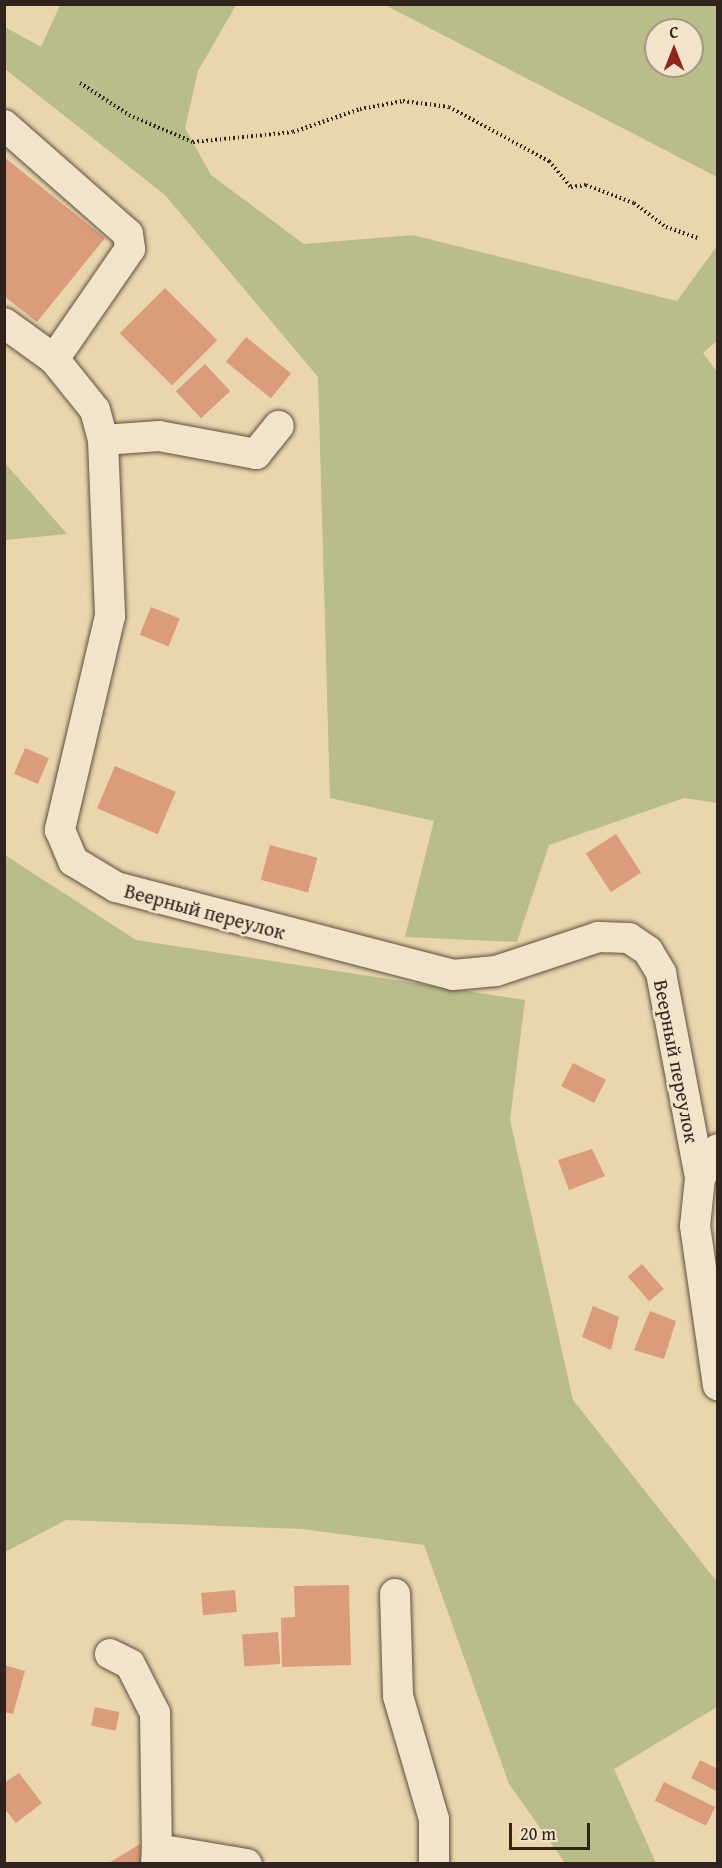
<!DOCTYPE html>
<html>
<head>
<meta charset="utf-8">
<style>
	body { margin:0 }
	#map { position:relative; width:722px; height:1868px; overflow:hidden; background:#e9d6ad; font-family:"Gentium Book Plus",serif }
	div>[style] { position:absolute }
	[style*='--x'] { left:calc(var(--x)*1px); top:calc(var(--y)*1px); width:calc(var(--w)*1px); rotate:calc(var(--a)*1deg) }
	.green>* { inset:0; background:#b8bd89 }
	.building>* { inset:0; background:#da9c7b; transform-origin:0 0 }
	.path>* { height:4px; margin-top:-2px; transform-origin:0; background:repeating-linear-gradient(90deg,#30231d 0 1.5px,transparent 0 4.5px) }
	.roads { filter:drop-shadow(0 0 2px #5e5041) drop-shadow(0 0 2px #5e5041) }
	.minor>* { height:30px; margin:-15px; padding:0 15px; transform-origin:15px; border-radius:15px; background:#f1e4ca }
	span { translate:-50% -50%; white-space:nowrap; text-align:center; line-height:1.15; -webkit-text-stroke:5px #f1e4ca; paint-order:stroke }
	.street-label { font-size:20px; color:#30231d }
	.frame { position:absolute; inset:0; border:6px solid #30231d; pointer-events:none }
	.north { position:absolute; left:644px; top:18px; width:60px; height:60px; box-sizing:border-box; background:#f1e4ca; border:2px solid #a49785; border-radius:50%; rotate:0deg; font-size:16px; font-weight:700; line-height:24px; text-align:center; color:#30231d }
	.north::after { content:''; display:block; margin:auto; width:21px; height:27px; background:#8f2418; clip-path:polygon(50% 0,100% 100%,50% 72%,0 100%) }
	.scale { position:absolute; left:509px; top:1823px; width:81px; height:27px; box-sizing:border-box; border:3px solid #30231d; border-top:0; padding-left:8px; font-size:18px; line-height:21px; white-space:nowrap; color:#30231d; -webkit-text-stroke:4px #f1e4ca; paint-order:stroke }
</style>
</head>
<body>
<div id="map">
	<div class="green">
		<div style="clip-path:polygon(60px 5px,236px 5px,198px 71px,185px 128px,211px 175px,304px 244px,413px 235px,677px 301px,717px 246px,717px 341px,703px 353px,718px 373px,717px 803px,684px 798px,549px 845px,517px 942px,405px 937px,434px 821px,330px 798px,318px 377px,165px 195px,5px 69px,5px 27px,41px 47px)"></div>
		<div style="clip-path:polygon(evenodd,385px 5px,717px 5px,717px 177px,385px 5px,656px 30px,692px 30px,692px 66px,656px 66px,656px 30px)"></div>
		<div style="clip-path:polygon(4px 463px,5px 463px,67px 534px,5px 540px)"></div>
		<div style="clip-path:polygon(5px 855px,136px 940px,525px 1000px,510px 1120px,573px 1400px,717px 1582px,717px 1707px,614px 1769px,656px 1863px,565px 1863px,509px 1784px,424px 1545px,302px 1529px,66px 1520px,5px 1552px)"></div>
	</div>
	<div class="building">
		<div style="clip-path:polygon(4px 157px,105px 238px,37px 322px,4px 296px)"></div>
		<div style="left:165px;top:288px;width:74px;height:64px;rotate:45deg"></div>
		<div style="left:246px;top:337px;width:58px;height:32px;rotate:39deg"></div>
		<div style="left:205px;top:364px;width:37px;height:40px;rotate:47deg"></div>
		<div style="left:151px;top:607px;width:31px;height:30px;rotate:22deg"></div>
		<div style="left:25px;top:748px;width:26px;height:28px;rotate:23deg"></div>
		<div style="left:115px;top:766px;width:66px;height:46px;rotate:23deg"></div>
		<div style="left:616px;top:834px;width:46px;height:36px;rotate:57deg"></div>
		<div style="left:270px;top:845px;width:49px;height:36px;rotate:15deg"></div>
		<div style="left:573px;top:1063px;width:37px;height:26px;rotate:27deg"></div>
		<div style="clip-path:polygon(592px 1149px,605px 1176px,569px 1190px,558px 1160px)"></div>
		<div style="left:642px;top:1264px;width:33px;height:19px;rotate:49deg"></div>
		<div style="clip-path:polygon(593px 1306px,619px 1317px,611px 1350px,582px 1337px)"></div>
		<div style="clip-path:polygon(650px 1311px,676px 1321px,664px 1359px,634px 1350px)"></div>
		<div style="clip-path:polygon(349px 1585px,351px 1665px,282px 1667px,281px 1618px,295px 1617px,294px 1586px)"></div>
		<div style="left:235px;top:1590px;width:22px;height:34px;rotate:85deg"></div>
		<div style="left:278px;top:1632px;width:32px;height:36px;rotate:86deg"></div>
		<div style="clip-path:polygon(4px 1665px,25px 1671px,13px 1714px,4px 1712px)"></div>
		<div style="left:95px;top:1707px;width:25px;height:19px;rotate:12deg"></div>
		<div style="clip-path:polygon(700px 1760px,718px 1769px,718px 1792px,691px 1778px)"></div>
		<div style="clip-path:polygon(19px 1773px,42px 1803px,16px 1823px,4px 1808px,4px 1783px)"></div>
		<div style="left:664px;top:1782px;width:57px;height:21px;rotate:26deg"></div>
		<div style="clip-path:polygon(140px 1844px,142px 1864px,107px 1864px)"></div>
	</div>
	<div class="path">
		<div style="--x:80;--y:83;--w:59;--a:33.1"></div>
		<div style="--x:129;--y:115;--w:69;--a:22.9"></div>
		<div style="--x:193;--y:142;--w:100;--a:-5.7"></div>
		<div style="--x:293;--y:132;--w:71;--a:-18.9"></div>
		<div style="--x:360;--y:109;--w:44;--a:-10.5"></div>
		<div style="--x:403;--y:101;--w:46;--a:7.4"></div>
		<div style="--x:449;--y:107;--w:114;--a:28.4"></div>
		<div style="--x:549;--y:161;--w:34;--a:50"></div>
		<div style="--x:571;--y:187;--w:15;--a:-8"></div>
		<div style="--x:586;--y:185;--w:51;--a:20.6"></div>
		<div style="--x:634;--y:203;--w:40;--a:37"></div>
		<div style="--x:666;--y:227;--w:34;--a:19"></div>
	</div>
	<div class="roads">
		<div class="minor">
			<div style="--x:4;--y:125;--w:165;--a:41.3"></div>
			<div style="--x:128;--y:234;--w:15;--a:82"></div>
			<div style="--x:130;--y:249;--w:134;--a:124.6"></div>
			<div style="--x:4;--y:323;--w:62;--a:35.8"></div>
			<div style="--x:54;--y:359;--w:65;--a:51.2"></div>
			<div style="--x:95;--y:410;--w:31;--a:75"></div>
			<div style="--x:103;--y:440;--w:176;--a:87.7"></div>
			<div style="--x:110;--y:616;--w:220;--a:103.2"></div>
			<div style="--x:60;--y:830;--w:34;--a:67"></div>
			<div style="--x:73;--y:861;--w:50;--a:31.2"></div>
			<div style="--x:116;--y:887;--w:348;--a:14.6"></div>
			<div style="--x:453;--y:975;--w:43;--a:-5.3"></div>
			<div style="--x:496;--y:971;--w:108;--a:-18.4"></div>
			<div style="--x:598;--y:937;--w:31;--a:2"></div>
			<div style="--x:629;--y:938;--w:23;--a:34"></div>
			<div style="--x:648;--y:951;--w:26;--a:59"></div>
			<div style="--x:661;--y:973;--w:209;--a:79.2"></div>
			<div style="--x:103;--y:440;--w:56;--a:-4.1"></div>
			<div style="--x:159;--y:436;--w:99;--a:10.5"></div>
			<div style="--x:256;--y:454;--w:36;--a:-51"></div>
			<div style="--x:718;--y:1149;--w:34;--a:122"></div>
			<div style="--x:700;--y:1178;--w:48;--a:95.9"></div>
			<div style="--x:695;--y:1226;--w:161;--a:81.8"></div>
			<div style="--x:395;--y:1594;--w:102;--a:88.3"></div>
			<div style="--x:398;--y:1696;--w:128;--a:73.7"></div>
			<div style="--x:434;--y:1819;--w:45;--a:90"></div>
			<div style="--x:110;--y:1654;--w:22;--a:27"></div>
			<div style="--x:130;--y:1664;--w:55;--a:63"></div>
			<div style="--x:155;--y:1713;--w:136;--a:89.2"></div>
			<div style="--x:156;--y:1864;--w:15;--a:-86"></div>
			<div style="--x:157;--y:1849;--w:91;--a:9.5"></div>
		</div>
	</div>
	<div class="street-label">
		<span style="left:205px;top:911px;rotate:15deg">Веерный переулок</span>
		<span style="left:677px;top:1061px;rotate:79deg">Веерный переулок</span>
	</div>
	<div class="frame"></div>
	<div class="north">С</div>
	<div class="scale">20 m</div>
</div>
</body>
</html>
